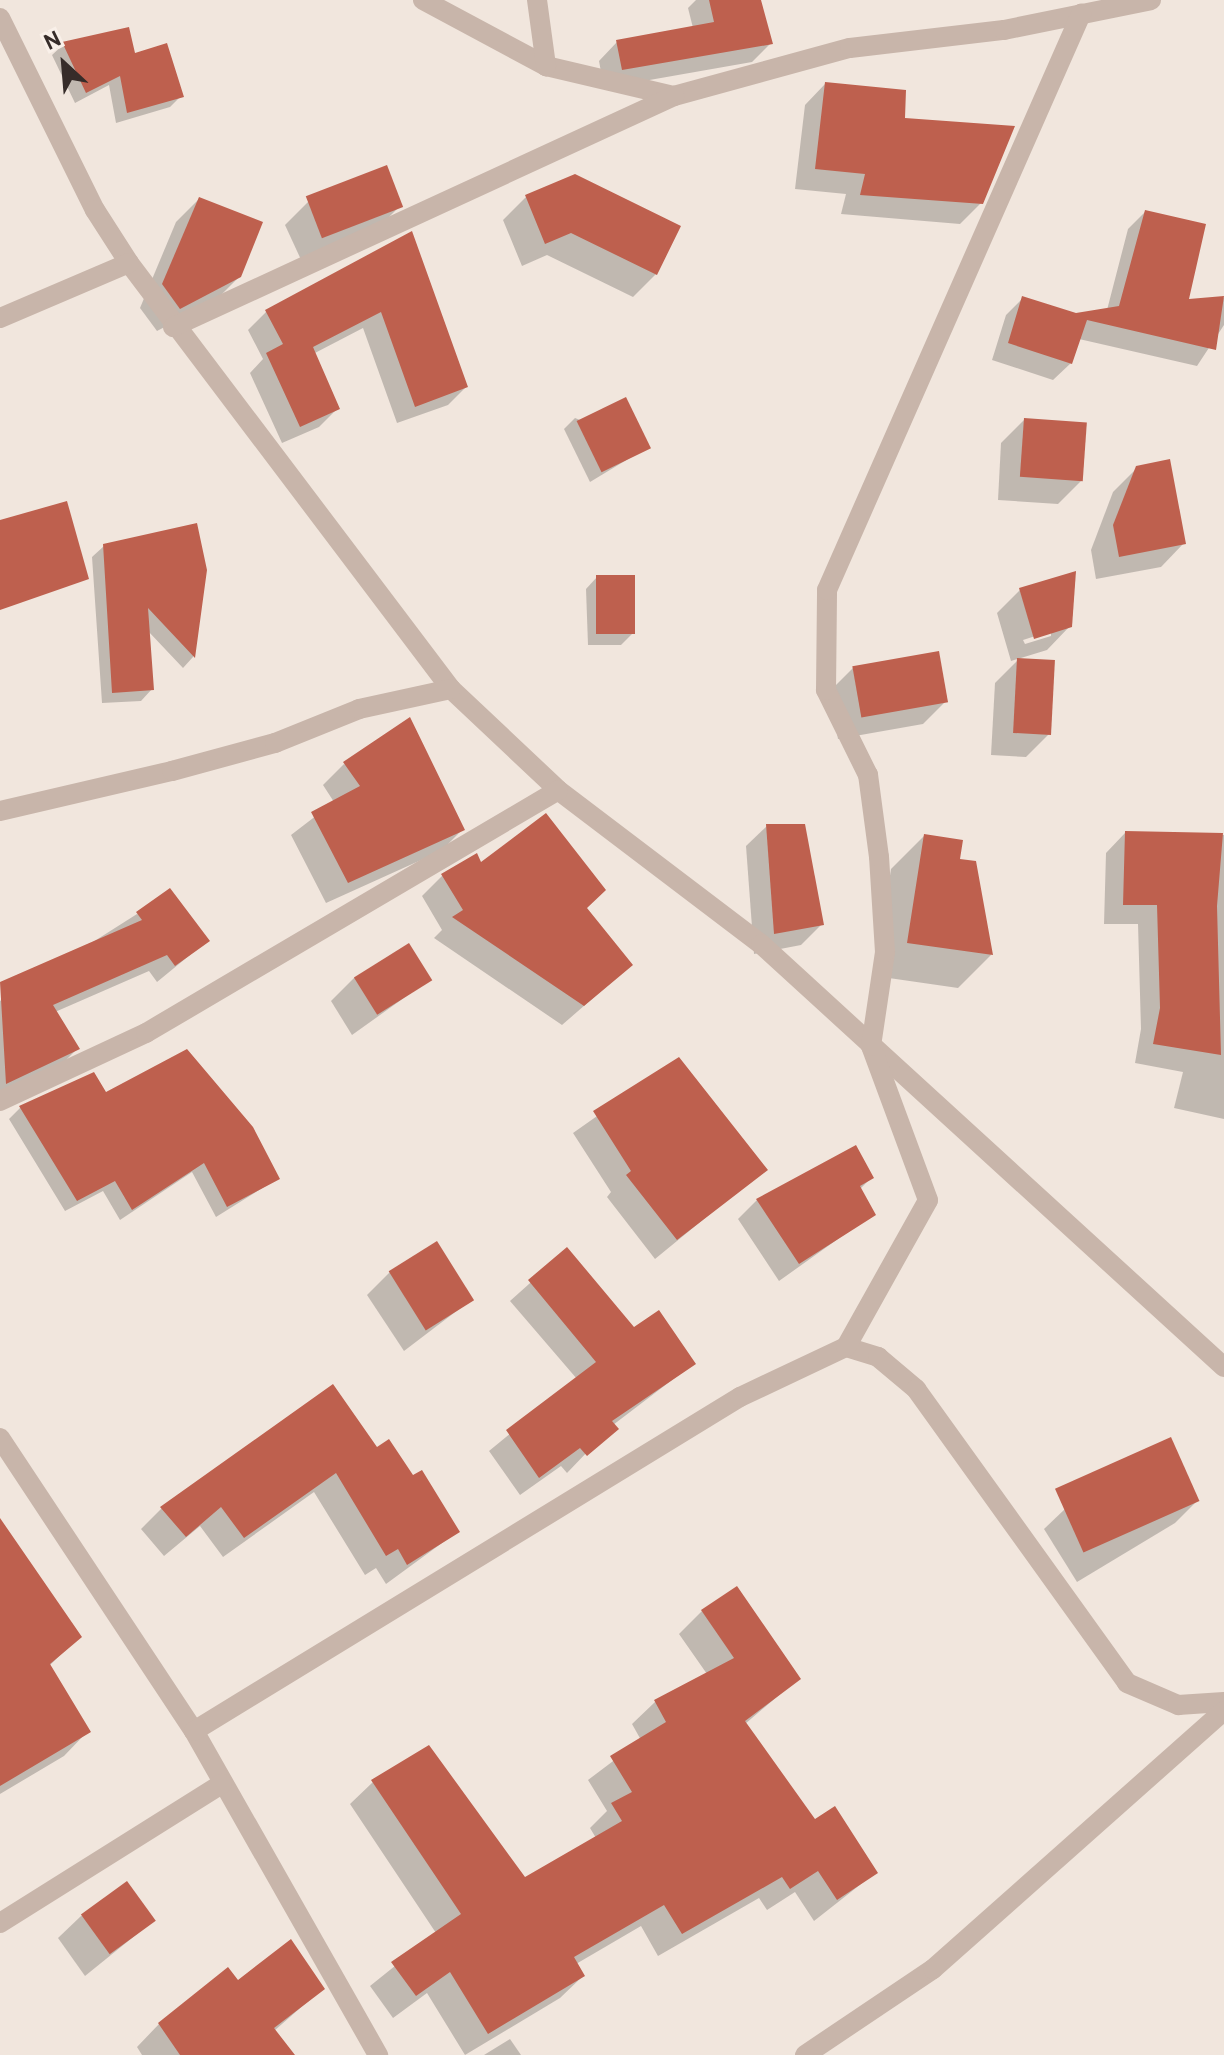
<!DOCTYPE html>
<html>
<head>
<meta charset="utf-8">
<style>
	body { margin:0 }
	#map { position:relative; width:1224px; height:2055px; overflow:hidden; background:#f1e6dd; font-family:Overpass,sans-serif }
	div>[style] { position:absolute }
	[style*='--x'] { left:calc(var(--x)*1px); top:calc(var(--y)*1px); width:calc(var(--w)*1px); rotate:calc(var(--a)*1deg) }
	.shadow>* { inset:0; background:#0003 }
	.building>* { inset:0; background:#be604e; transform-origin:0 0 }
	.minor>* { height:20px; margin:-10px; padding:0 10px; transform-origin:10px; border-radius:10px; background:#c8b5aa }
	span { translate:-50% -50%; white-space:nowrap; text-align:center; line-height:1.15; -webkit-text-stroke:6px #f9f0e9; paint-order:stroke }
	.north { position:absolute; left:24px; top:24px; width:80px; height:80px; -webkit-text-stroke:6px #f9f0e9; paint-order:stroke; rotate:334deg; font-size:22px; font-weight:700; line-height:32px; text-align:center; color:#362c29 }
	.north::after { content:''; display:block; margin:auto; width:28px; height:36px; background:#362c29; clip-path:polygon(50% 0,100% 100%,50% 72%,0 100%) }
</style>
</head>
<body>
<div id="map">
	<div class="shadow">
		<div style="clip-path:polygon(696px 0,759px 0,770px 44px,752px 62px,604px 88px,599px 61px,617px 42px,693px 28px,688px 8px)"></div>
		<div style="clip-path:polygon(64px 44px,181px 96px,170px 107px,116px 123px,109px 85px,75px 103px,52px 55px)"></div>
		<div style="clip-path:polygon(825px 84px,903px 120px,981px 203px,960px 224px,841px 214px,846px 194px,795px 189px,805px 105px)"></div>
		<div style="clip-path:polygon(386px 167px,400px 206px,377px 229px,303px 264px,285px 225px,308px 202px)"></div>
		<div style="clip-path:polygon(526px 197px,656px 274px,633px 297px,547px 255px,522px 266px,503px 220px)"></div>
		<div style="clip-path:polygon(199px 199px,240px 276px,216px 300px,157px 331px,140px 308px,176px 222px)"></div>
		<div style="clip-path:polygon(1145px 212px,1187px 302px,1224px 298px,1224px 325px,1197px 366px,1079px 339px,1071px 363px,1053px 380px,992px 360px,1006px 315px,1023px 298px,1076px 315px,1107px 310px,1128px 229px)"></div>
		<div style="clip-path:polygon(410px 234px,466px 387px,448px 405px,397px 423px,363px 328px,313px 354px,337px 409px,319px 427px,282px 443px,250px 373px,263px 359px,248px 330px,266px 312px)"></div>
		<div style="clip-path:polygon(575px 418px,648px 447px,590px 482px,564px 429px)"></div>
		<div style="clip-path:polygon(1024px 420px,1081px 481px,1058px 504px,998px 500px,1001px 443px)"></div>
		<div style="clip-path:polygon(1137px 468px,1184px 543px,1161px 567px,1096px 579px,1091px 550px,1113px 492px)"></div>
		<div style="clip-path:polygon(104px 546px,205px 570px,193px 657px,183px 668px,148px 631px,152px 689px,141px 701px,102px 703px,92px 557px)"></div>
		<div style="clip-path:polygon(evenodd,1074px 574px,1070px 626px,1047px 650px,1011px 661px,997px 613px,1020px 590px,1074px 574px,1051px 631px,1051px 636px,1025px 644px,1023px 640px,1051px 631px)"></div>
		<div style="clip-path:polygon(597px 577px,633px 633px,621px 645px,588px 645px,586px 589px)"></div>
		<div style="clip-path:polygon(1018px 660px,1049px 734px,1026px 757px,991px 755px,995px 683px)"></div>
		<div style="clip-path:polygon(853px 668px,946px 701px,923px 724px,838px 739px,830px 691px)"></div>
		<div style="clip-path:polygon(344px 764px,463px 829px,441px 851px,326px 903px,291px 835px,334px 802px,323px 785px)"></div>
		<div style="clip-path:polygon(767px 826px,822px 924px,801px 945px,754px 954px,746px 846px)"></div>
		<div style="clip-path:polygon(1125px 833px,1224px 835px,1224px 1119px,1174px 1108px,1183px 1072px,1135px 1063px,1141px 1029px,1138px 924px,1104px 924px,1106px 853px)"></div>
		<div style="clip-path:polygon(924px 836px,957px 861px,974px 863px,991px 955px,958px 988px,875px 976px,891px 869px)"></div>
		<div style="clip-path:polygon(480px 865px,585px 909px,631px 965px,562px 1025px,434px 938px,442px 930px,422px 896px,442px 876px)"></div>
		<div style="clip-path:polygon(137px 914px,207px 941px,157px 982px,149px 971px,55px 1012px,77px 1049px,60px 1066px,0 1094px,0 1001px)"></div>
		<div style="clip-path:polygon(354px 978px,429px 980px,352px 1035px,331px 1001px)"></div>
		<div style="clip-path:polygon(678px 1059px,765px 1169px,655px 1259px,607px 1197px,611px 1192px,573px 1133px)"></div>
		<div style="clip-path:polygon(105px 1094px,277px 1179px,216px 1217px,192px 1172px,120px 1220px,103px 1191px,65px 1211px,9px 1119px,20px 1108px)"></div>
		<div style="clip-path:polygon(871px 1178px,860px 1189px,873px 1214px,779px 1281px,738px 1219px,757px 1200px)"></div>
		<div style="clip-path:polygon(567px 1250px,634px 1329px,693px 1364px,613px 1425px,567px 1473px,561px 1466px,520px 1495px,489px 1451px,577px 1379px,510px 1301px)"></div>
		<div style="clip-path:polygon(390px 1272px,471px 1300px,404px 1351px,367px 1295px)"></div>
		<div style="clip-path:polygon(377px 1450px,413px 1478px,457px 1532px,386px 1584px,376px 1568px,365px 1575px,314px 1492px,223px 1557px,200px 1526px,164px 1556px,141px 1529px,162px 1508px)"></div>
		<div style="clip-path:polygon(1197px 1501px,1175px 1523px,1077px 1582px,1044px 1529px,1066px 1508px)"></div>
		<div style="clip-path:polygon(0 1522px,79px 1637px,49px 1666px,88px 1731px,64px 1756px,0 1794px)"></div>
		<div style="clip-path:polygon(702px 1611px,798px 1679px,745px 1724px,815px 1822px,875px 1873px,814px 1921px,795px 1892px,767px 1910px,759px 1898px,658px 1956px,641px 1926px,576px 1964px,583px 1976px,560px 1998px,465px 2055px,427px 1993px,393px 2018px,370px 1986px,436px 1933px,350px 1804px,373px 1782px,525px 1880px,596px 1838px,590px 1828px,607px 1811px,588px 1780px,641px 1740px,632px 1724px,655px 1702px,707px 1674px,679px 1634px)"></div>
		<div style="clip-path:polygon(81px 1916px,153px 1921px,85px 1976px,58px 1938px)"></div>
		<div style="clip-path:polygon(238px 1983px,323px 1988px,274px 2031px,275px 2055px,142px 2055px,137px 2047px,159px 2024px)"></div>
		<div style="clip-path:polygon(510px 2039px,521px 2055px,484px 2055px)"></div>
	</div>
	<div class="building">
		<div style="clip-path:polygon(709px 0,761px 0,773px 44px,622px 70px,616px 40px,714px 22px)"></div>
		<div style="clip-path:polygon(129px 27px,135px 53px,167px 43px,184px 97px,127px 113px,120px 76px,86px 93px,62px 42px)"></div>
		<div style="clip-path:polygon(825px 82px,906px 90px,905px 118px,1015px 126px,983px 204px,860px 195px,865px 174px,815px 169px)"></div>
		<div style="left:387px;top:165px;width:45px;height:87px;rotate:69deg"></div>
		<div style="clip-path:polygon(575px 174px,681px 226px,657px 275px,571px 233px,545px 244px,525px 195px)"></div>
		<div style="clip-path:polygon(199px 197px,263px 222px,241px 277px,180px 309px,162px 284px)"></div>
		<div style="clip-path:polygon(1145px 210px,1206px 224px,1189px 299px,1224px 296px,1216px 350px,1087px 320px,1072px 364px,1008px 343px,1022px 296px,1076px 313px,1119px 306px)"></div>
		<div style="clip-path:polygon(412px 231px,468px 387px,415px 407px,381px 312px,313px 347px,340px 409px,300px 427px,266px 353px,283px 344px,265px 310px)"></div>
		<div style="left:626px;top:397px;width:57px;height:55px;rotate:64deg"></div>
		<div style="left:1024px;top:418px;width:63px;height:59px;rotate:4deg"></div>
		<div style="clip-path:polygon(1170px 459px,1186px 544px,1119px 557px,1113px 525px,1136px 466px)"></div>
		<div style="clip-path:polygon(67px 501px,89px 579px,0 610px,0 520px)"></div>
		<div style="clip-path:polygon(197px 523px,207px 570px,195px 658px,148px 608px,154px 690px,112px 693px,103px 544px)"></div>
		<div style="clip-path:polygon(1076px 571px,1072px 627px,1034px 639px,1019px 588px)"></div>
		<div style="left:596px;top:575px;width:39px;height:59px"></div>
		<div style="left:939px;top:651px;width:52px;height:88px;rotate:80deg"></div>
		<div style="left:1017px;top:658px;width:38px;height:75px;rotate:3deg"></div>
		<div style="clip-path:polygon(410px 717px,465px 830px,348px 883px,311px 812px,360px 786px,343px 762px)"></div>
		<div style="clip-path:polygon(546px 813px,606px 890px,587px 908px,633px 965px,584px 1006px,452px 917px,463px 910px,441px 874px,477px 853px,481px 862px)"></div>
		<div style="clip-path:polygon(766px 824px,805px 824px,824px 925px,774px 934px)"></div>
		<div style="clip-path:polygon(1125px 831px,1223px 833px,1217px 906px,1221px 1055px,1153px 1044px,1160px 1008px,1157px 905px,1123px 905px)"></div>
		<div style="clip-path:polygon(924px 834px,963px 840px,960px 859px,976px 861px,993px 955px,907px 943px)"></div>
		<div style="clip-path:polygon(170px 888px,210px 941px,175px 966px,167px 955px,53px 1005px,80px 1049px,6px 1084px,0 982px,142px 920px,136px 912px)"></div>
		<div style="left:409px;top:943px;width:44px;height:65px;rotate:58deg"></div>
		<div style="clip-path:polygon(187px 1049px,253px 1127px,280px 1179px,227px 1207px,204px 1163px,132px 1210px,115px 1181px,77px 1201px,19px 1106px,94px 1072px,106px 1092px)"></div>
		<div style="clip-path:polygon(679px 1057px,768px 1170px,677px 1240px,626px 1175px,631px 1171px,593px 1111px)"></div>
		<div style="clip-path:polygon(856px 1145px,874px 1178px,860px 1186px,876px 1215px,799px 1264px,756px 1199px)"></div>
		<div style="left:437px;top:1241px;width:70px;height:57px;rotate:58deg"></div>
		<div style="clip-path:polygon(567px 1247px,634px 1327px,659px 1310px,696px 1364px,612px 1421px,619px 1429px,587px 1456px,580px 1448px,539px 1478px,506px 1430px,596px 1362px,528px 1280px)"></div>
		<div style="clip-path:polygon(333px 1384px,377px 1447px,389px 1439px,413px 1475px,422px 1470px,460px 1532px,407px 1565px,398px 1549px,386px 1556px,336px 1473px,244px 1538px,221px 1507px,186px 1537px,160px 1507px)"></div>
		<div style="left:1171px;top:1437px;width:70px;height:127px;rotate:66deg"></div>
		<div style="clip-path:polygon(0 1518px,82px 1637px,50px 1664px,91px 1732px,0 1786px)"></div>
		<div style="clip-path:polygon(737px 1586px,801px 1679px,745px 1721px,815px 1819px,835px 1806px,878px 1873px,837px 1900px,818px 1871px,790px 1889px,782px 1877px,682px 1934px,664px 1905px,574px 1957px,585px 1976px,488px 2034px,450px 1972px,416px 1996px,391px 1962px,461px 1914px,371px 1780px,429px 1745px,525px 1877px,622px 1821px,611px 1803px,632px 1792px,610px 1756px,666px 1722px,654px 1700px,734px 1658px,701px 1610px)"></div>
		<div style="left:127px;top:1881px;width:49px;height:57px;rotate:54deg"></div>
		<div style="clip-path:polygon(291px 1939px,325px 1989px,274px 2028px,295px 2055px,180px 2055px,158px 2023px,228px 1967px,238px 1980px)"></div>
	</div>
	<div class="minor">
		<div style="--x:423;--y:0;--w:140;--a:28.2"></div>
		<div style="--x:546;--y:66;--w:131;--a:13.2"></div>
		<div style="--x:674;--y:96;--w:182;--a:-15.3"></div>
		<div style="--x:850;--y:48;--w:155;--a:-6.7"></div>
		<div style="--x:1004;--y:30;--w:150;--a:-11.5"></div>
		<div style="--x:537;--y:0;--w:67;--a:82.2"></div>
		<div style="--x:0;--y:18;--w:214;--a:63.7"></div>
		<div style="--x:95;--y:210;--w:63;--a:57.3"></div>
		<div style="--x:129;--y:263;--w:534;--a:52.92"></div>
		<div style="--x:451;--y:689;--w:147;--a:43.3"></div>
		<div style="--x:558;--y:790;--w:255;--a:37.2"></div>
		<div style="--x:761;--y:944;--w:627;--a:42.42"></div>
		<div style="--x:0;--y:318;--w:140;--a:-23.1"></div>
		<div style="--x:173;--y:327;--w:552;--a:-24.75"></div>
		<div style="--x:0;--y:811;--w:177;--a:-13.1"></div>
		<div style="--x:172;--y:771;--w:107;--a:-15.2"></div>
		<div style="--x:275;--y:743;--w:91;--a:-22"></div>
		<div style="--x:359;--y:709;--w:94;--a:-12.3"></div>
		<div style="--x:0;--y:1101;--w:161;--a:-25"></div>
		<div style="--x:146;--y:1033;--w:478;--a:-30.5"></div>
		<div style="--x:846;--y:1347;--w:34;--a:17"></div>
		<div style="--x:878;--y:1357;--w:50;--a:40.1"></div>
		<div style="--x:916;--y:1389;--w:362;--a:54.3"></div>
		<div style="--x:1127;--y:1683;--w:56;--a:23.3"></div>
		<div style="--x:1178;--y:1705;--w:46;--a:-3.7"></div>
		<div style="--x:0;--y:1438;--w:351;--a:56.5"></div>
		<div style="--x:194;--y:1731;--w:373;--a:60.4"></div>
		<div style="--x:194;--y:1731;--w:640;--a:-31.46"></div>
		<div style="--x:740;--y:1397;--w:117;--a:-25.3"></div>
		<div style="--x:846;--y:1347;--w:168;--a:-60.8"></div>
		<div style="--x:928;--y:1200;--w:164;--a:-110.3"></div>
		<div style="--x:871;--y:1046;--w:95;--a:-81.5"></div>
		<div style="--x:885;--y:952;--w:95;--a:-93.6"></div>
		<div style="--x:879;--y:857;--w:83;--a:-97.6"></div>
		<div style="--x:868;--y:775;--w:95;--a:-116.3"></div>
		<div style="--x:826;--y:690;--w:100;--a:-89.4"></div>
		<div style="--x:827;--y:590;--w:630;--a:-66.2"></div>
		<div style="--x:0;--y:1923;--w:262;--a:-32.1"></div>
		<div style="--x:805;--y:2055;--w:154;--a:-33.9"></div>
		<div style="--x:933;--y:1969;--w:389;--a:-41.6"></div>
	</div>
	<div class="north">N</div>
</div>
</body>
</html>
